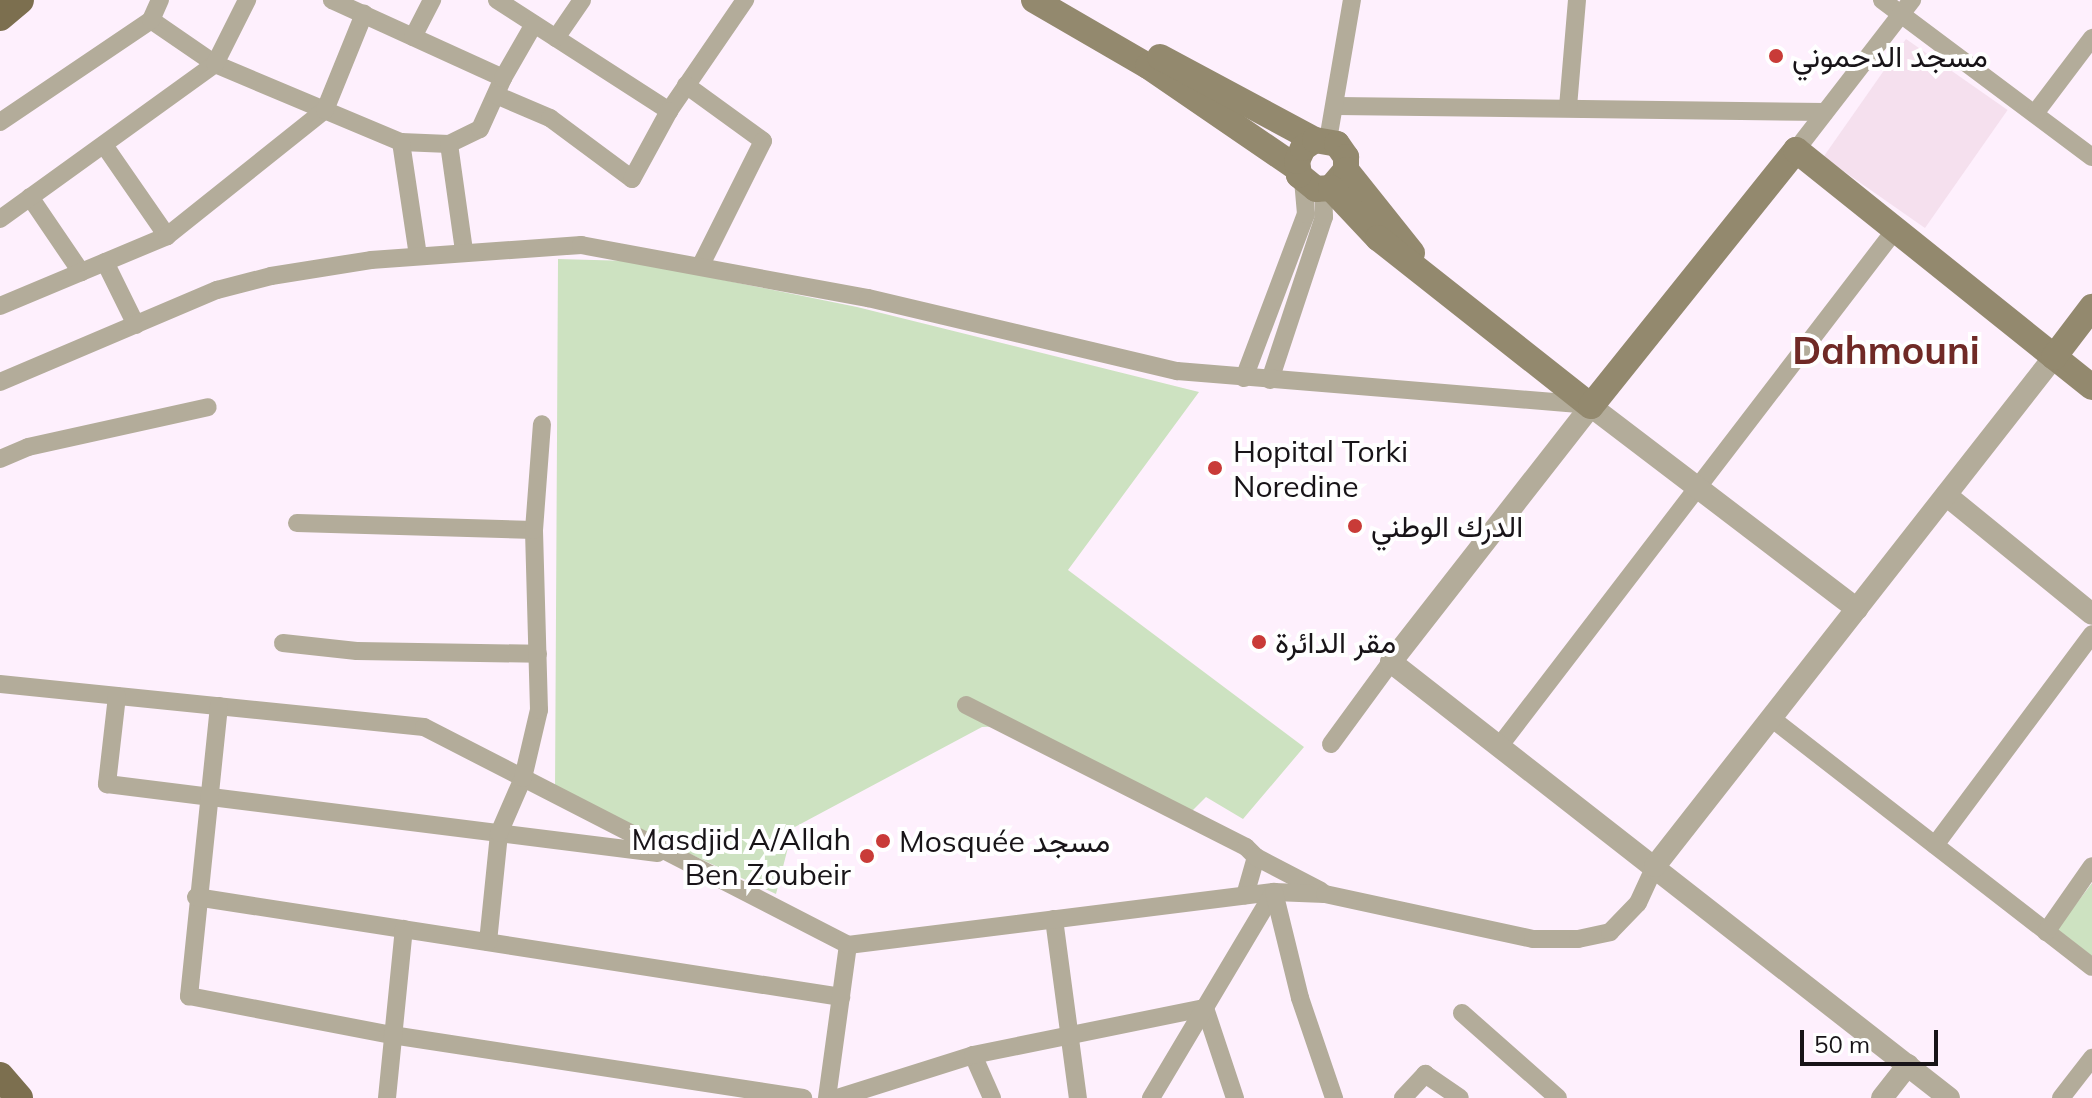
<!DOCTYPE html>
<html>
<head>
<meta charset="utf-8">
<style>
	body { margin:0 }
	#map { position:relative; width:2092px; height:1098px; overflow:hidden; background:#fef0fd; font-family:Mulish,Vazirmatn,sans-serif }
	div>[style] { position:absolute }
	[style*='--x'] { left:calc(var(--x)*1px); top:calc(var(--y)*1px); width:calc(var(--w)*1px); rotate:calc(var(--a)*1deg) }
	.commercial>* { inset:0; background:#f5e0ee; transform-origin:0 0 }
	.green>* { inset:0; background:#cde2c1 }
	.minor>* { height:18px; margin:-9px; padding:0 9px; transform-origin:9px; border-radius:9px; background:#b3ac9a }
	.tertiary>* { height:22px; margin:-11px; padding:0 11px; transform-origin:11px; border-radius:11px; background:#b3ac9a }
	.secondary>* { height:26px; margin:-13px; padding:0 13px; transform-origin:13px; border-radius:13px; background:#93896e }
	.primary>* { height:28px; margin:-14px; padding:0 14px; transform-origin:14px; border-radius:14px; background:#7c6f4f }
	.dots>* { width:22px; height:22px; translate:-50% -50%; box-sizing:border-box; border:4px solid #fff; border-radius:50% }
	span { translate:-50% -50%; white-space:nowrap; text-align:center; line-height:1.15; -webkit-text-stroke:8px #fff; paint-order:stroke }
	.poi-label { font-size:30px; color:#181418 }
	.left { translate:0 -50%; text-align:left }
	.right { translate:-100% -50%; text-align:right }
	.district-label { font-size:38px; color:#702a26; font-weight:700 }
	.scale { position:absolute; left:1800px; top:1030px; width:138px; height:36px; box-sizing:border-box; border:4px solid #181418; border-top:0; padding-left:10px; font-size:24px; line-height:28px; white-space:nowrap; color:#181418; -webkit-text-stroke:6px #fff; paint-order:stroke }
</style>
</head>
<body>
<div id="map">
	<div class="commercial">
		<div style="left:1906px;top:39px;width:124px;height:144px;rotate:35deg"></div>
	</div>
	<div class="green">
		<div style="clip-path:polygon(558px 259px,630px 261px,857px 307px,1199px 392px,1068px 570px,1304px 747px,1243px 819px,1206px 797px,1188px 815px,1006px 726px,982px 727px,793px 828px,776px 894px,555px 791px)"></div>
		<div style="clip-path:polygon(2092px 883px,2092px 956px,2057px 929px)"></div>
	</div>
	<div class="minor">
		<div style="--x:497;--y:0;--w:205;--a:32.8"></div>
		<div style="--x:669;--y:111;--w:135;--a:-55.6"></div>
		<div style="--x:1882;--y:0;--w:262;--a:36.8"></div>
		<div style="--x:151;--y:20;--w:78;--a:34.5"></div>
		<div style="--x:215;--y:64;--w:202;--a:22.8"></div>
		<div style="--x:401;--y:142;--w:48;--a:2.4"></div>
		<div style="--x:449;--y:144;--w:34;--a:-26"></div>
		<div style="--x:480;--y:129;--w:56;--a:-65.7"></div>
		<div style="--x:503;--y:78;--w:188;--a:-155.5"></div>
		<div style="--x:413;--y:37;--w:42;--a:-62.8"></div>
		<div style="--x:556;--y:38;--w:46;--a:-55.6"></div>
		<div style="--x:503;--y:78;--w:62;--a:-60.1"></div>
		<div style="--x:686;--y:85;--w:95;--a:36"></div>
		<div style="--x:763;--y:141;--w:139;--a:116.6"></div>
		<div style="--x:496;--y:95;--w:59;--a:23.1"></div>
		<div style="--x:550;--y:118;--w:102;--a:36.6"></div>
		<div style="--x:632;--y:179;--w:77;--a:-61.4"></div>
		<div style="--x:1337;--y:106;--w:488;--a:0.7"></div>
		<div style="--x:1568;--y:107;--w:107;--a:-85.2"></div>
		<div style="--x:2036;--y:112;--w:93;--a:-52.9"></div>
		<div style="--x:0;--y:122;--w:182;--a:-34"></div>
		<div style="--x:151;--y:20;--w:22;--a:-66"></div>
		<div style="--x:1328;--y:140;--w:142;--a:-80.3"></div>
		<div style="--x:401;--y:142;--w:115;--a:81.5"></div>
		<div style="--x:449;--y:144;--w:108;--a:82"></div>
		<div style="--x:104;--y:145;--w:111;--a:55.3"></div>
		<div style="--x:1796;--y:150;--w:190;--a:-52.3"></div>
		<div style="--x:30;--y:197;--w:91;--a:55.8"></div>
		<div style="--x:0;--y:219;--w:265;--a:-35.8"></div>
		<div style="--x:215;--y:64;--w:72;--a:-63.4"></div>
		<div style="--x:105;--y:262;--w:70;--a:63.8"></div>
		<div style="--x:0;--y:306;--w:181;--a:-22.7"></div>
		<div style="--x:167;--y:236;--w:202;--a:-38.6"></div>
		<div style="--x:325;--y:110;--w:104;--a:-67.9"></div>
		<div style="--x:1244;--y:378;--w:175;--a:-69.3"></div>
		<div style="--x:1306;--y:214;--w:32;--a:-95"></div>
		<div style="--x:1270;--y:380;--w:172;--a:-71.7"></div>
		<div style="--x:1324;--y:217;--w:28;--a:-92"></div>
		<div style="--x:0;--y:382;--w:236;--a:-23"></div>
		<div style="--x:217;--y:290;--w:56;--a:-14.5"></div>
		<div style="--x:271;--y:276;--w:101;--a:-9.1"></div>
		<div style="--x:371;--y:260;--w:211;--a:-4.1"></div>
		<div style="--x:581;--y:245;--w:292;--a:10.5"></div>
		<div style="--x:868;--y:298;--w:318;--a:13.3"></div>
		<div style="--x:1177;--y:371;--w:412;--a:4.7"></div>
		<div style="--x:0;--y:459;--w:30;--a:-23"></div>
		<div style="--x:28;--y:447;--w:184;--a:-12.5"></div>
		<div style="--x:297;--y:523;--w:237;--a:1.7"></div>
		<div style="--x:283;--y:643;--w:74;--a:6.2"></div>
		<div style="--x:357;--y:651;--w:181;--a:0.9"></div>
		<div style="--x:0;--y:684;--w:426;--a:5.8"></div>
		<div style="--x:424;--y:727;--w:477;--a:27.2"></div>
		<div style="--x:117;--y:696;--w:89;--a:96.5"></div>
		<div style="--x:107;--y:784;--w:555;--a:7.14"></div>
		<div style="--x:966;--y:705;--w:314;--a:26.9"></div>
		<div style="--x:1246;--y:847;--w:14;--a:45"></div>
		<div style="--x:1256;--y:857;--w:40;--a:106"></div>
		<div style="--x:219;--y:706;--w:292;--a:95.9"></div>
		<div style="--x:189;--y:996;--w:207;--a:10.9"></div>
		<div style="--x:392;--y:1035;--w:416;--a:8.7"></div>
		<div style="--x:1771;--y:718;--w:406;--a:37.8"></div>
		<div style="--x:1331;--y:744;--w:102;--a:-53.8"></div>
		<div style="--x:1501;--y:744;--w:648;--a:-52.53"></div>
		<div style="--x:1935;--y:845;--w:263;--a:-53.3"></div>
		<div style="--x:1256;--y:857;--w:73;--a:27.6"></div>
		<div style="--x:196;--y:897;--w:653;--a:8.81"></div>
		<div style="--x:1054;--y:919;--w:181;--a:82.4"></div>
		<div style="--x:2046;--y:932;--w:80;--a:-55.1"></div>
		<div style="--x:488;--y:942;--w:110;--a:-84.2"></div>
		<div style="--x:499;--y:833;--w:60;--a:-66.4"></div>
		<div style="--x:523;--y:778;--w:70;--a:-76.8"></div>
		<div style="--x:539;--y:710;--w:180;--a:-91.6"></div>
		<div style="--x:534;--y:530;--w:106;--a:-85.7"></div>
		<div style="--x:1462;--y:1013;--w:128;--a:41.5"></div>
		<div style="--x:973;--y:1055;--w:47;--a:66.2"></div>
		<div style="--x:387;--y:1098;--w:170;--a:-84.3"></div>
		<div style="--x:827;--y:1098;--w:154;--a:-82.2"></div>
		<div style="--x:848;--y:945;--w:429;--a:-7.1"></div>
		<div style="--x:1274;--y:892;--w:51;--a:2.2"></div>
		<div style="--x:1325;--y:894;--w:213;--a:12.2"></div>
		<div style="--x:1533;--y:939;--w:45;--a:0"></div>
		<div style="--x:1578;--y:939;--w:33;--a:-12"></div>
		<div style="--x:1610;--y:932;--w:40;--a:-46"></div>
		<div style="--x:1638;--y:903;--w:41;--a:-65.3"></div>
		<div style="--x:837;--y:1098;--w:143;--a:-17.5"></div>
		<div style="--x:973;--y:1055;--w:237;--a:-11.5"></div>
		<div style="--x:1205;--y:1008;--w:95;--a:71.6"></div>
		<div style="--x:1151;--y:1098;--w:240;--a:-59.2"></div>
		<div style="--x:1274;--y:892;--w:109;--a:76.2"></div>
		<div style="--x:1300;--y:998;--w:106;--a:71.2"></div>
		<div style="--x:1403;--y:1098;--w:33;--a:-47"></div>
		<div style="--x:1425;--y:1074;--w:42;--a:34.4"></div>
		<div style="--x:2061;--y:1098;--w:51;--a:-52.2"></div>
	</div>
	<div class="tertiary">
		<div style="--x:1946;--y:495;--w:188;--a:39.2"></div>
		<div style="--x:1857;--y:609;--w:335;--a:-142.7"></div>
		<div style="--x:1591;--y:406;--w:325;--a:128"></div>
		<div style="--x:1391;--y:662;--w:708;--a:38"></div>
		<div style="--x:1655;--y:866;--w:647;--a:-51.91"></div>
		<div style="--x:1882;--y:1098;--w:42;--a:-51.8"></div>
	</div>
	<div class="secondary">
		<div style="--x:1034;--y:0;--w:132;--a:30.1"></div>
		<div style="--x:1148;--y:66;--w:181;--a:34.4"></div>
		<div style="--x:1160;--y:57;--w:176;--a:28.2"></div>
		<div style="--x:1346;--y:170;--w:23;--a:130"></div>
		<div style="--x:1331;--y:188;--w:15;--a:176"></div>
		<div style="--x:1316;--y:189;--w:22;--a:-141"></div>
		<div style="--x:1299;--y:175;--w:14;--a:-98"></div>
		<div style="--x:1297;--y:161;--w:14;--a:-65"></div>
		<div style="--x:1303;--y:148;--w:14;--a:-34"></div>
		<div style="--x:1315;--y:140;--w:22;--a:10"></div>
		<div style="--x:1337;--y:144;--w:16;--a:55"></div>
		<div style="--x:1346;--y:157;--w:13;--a:90"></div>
		<div style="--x:1346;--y:170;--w:106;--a:51.5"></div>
		<div style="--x:1331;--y:188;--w:69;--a:46.8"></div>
		<div style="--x:1378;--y:238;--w:271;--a:38.3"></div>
		<div style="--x:1591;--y:406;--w:328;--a:-51.3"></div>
		<div style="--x:1796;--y:150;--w:379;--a:38.7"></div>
		<div style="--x:2054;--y:357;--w:63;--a:-52.8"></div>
	</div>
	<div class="primary">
		<div style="--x:0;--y:17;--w:26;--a:-40"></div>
		<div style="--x:0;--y:1076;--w:29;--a:49"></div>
	</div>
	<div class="dots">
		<div style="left:1776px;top:56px;background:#c93b38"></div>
		<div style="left:1215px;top:468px;background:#c93b38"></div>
		<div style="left:1355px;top:526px;background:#c93b38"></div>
		<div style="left:1259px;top:642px;background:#c93b38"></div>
		<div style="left:883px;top:841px;background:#c93b38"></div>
		<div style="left:867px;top:856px;background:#c93b38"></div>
	</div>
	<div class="poi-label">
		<span class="left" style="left:1792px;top:56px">مسجد الدحموني</span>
		<span class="left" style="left:1233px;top:468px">Hopital Torki<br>Noredine</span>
		<span class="left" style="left:1371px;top:526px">الدرك الوطني</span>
		<span class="left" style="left:1275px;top:642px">مقر الدائرة</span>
		<span class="right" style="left:851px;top:856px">Masdjid A/Allah<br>Ben Zoubeir</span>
		<span class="left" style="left:899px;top:841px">Mosquée مسجد</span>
	</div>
	<div class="district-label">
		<span style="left:1886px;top:351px">Dahmouni</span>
	</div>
	<div class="scale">50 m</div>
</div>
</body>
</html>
